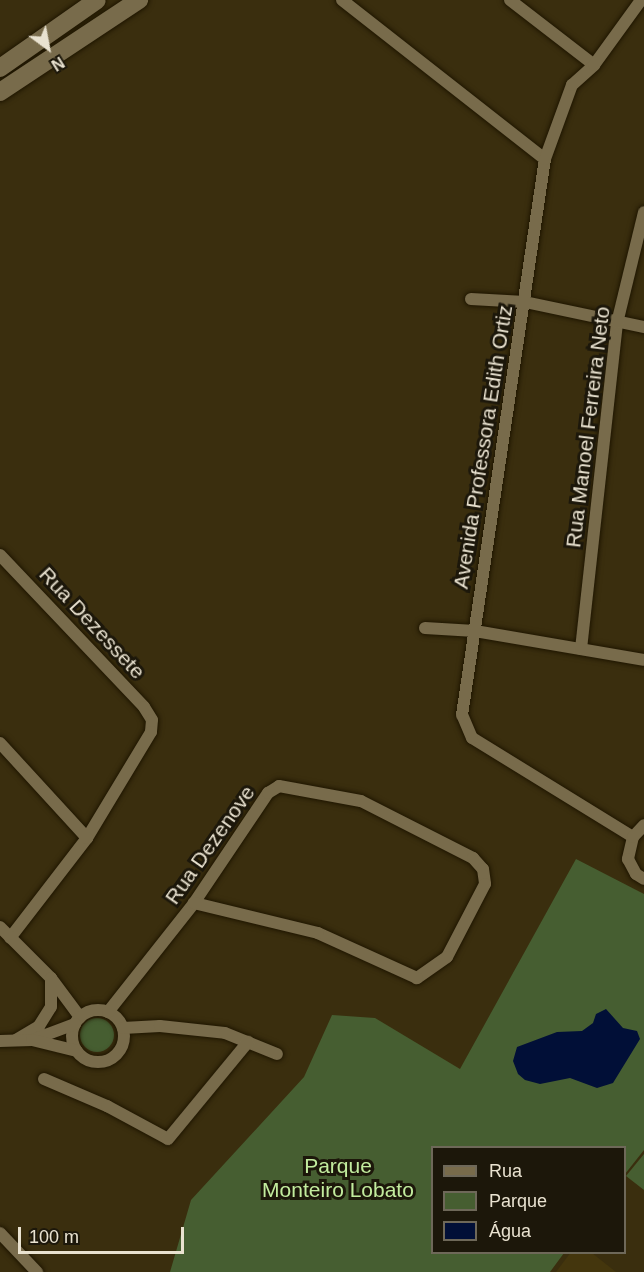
<!DOCTYPE html>
<html>
<head>
<meta charset="utf-8">
<style>
	body { margin:0 }
	#map { position:relative; width:644px; height:1272px; overflow:hidden; background:#3a2e0e; font-family:Helvetica,sans-serif }
	div>[style] { position:absolute }
	[style*='--x'] { left:calc(var(--x)*1px); top:calc(var(--y)*1px); width:calc(var(--w)*1px); rotate:calc(var(--a)*1deg) }
	.built>* { inset:0; background:#44360d }
	.green>* { inset:0; background:#465e31 }
	.round { border-radius:50% }
	.water>* { inset:0; background:#010f37 }
	.roads { filter:drop-shadow(0 0 2px #1f1601) drop-shadow(0 0 2px #1f1601) }
	.street>* { height:12px; margin:-6px; padding:0 6px; transform-origin:6px; border-radius:6px; background:#786b4b }
	.street>.ring { margin:-6px; padding:0; box-sizing:content-box; background:none; border:12px solid #786b4b; border-radius:50% }
	.secondary>* { height:18px; margin:-9px; padding:0 9px; transform-origin:9px; border-radius:9px; background:#786b4b }
	span { translate:-50% -50%; white-space:nowrap; text-align:center; line-height:1.15; -webkit-text-stroke:6px #1c170a; paint-order:stroke }
	.street-label { font-size:21px; color:#e9e2d0 }
	.park-label { font-size:21px; color:#c2ec9e }
	.legend { position:absolute; left:431px; top:1146px; width:195px; height:108px; box-sizing:border-box; background:#1c170a; border:2px solid #6e6859; margin:0; padding:8px 10px; list-style:none; font-size:18px; color:#e9e2d0 }
	.legend li { display:flex; align-items:center; gap:12px; height:30px }
	.legend b { width:30px; border:2px solid #6e6859 }
	.north { position:absolute; left:18px; top:18px; width:60px; height:60px; -webkit-text-stroke:4px #1c170a; paint-order:stroke; rotate:148deg; font-size:16px; font-weight:700; line-height:24px; text-align:center; color:#e9e2d0 }
	.north::after { content:''; display:block; margin:auto; width:21px; height:27px; background:#e9e2d0; clip-path:polygon(50% 0,100% 100%,50% 72%,0 100%) }
	.scale { position:absolute; left:18px; top:1227px; width:166px; height:27px; box-sizing:border-box; border:3px solid #e9e2d0; border-top:0; padding-left:8px; font-size:18px; line-height:21px; white-space:nowrap; color:#e9e2d0; -webkit-text-stroke:4px #1c170a; paint-order:stroke }
</style>
</head>
<body>
<div id="map">
	<div class="built">
		<div style="clip-path:polygon(571px 1252px,592px 1253px,616px 1272px,556px 1272px)"></div>
	</div>
	<div class="green">
		<div style="clip-path:polygon(576px 859px,644px 894px,644px 1150px,625px 1174px,624px 1148px,432px 1148px,432px 1252px,564px 1253px,550px 1272px,170px 1272px,191px 1200px,304px 1077px,332px 1015px,375px 1018px,460px 1069px)"></div>
		<div class="round" style="left:80px;top:1018px;width:34px;height:34px"></div>
		<div style="clip-path:polygon(644px 1154px,644px 1190px,626px 1176px)"></div>
	</div>
	<div class="water">
		<div style="clip-path:polygon(606px 1009px,623px 1028px,637px 1031px,640px 1039px,613px 1083px,597px 1088px,570px 1078px,540px 1084px,525px 1080px,518px 1074px,513px 1061px,517px 1047px,557px 1032px,582px 1031px,593px 1023px,596px 1014px)"></div>
	</div>
	<div class="roads">
		<div class="street">
			<div style="--x:342;--y:0;--w:258;--a:38.1"></div>
			<div style="--x:510;--y:0;--w:106;--a:37.7"></div>
			<div style="--x:471;--y:299;--w:54;--a:3.2"></div>
			<div style="--x:525;--y:302;--w:122;--a:11.9"></div>
			<div style="--x:0;--y:555;--w:209;--a:46.5"></div>
			<div style="--x:144;--y:707;--w:15;--a:58"></div>
			<div style="--x:152;--y:720;--w:12;--a:95"></div>
			<div style="--x:151;--y:732;--w:124;--a:121.1"></div>
			<div style="--x:87;--y:838;--w:126;--a:127.6"></div>
			<div style="--x:425;--y:628;--w:50;--a:3.4"></div>
			<div style="--x:475;--y:631;--w:171;--a:9.7"></div>
			<div style="--x:581;--y:649;--w:328;--a:-83.7"></div>
			<div style="--x:617;--y:323;--w:114;--a:-76.3"></div>
			<div style="--x:0;--y:743;--w:129;--a:47.5"></div>
			<div style="--x:633;--y:837;--w:189;--a:-148.4"></div>
			<div style="--x:472;--y:738;--w:25;--a:-113"></div>
			<div style="--x:462;--y:715;--w:562;--a:-81.51"></div>
			<div style="--x:545;--y:159;--w:79;--a:-70"></div>
			<div style="--x:572;--y:85;--w:30;--a:-42"></div>
			<div style="--x:594;--y:65;--w:80;--a:-54.1"></div>
			<div style="--x:633;--y:837;--w:23;--a:103"></div>
			<div style="--x:628;--y:859;--w:17;--a:62"></div>
			<div style="--x:636;--y:874;--w:9;--a:32"></div>
			<div style="--x:633;--y:837;--w:16;--a:-47"></div>
			<div style="--x:0;--y:927;--w:72;--a:45"></div>
			<div style="--x:51;--y:978;--w:49;--a:53.4"></div>
			<div class="ring" style="left:72px;top:1010px;width:40px;height:40px"></div>
			<div style="--x:108;--y:1012;--w:139;--a:-51.7"></div>
			<div style="--x:194;--y:903;--w:133;--a:-56.1"></div>
			<div style="--x:268;--y:793;--w:13;--a:-32"></div>
			<div style="--x:279;--y:786;--w:83;--a:10.4"></div>
			<div style="--x:361;--y:801;--w:126;--a:27"></div>
			<div style="--x:473;--y:858;--w:15;--a:48"></div>
			<div style="--x:483;--y:869;--w:15;--a:82"></div>
			<div style="--x:485;--y:884;--w:82;--a:117.5"></div>
			<div style="--x:447;--y:957;--w:37;--a:145"></div>
			<div style="--x:417;--y:978;--w:109;--a:-155.6"></div>
			<div style="--x:318;--y:933;--w:128;--a:-166.4"></div>
			<div style="--x:123;--y:1028;--w:37;--a:-3"></div>
			<div style="--x:160;--y:1026;--w:65;--a:6.1"></div>
			<div style="--x:225;--y:1033;--w:56;--a:22"></div>
			<div style="--x:16;--y:1040;--w:27;--a:-31"></div>
			<div style="--x:39;--y:1026;--w:22;--a:-58"></div>
			<div style="--x:51;--y:1007;--w:29;--a:-90"></div>
			<div style="--x:32;--y:1040;--w:46;--a:-20.4"></div>
			<div style="--x:0;--y:1041;--w:32;--a:-2"></div>
			<div style="--x:32;--y:1040;--w:46;--a:13.7"></div>
			<div style="--x:44;--y:1079;--w:69;--a:23.2"></div>
			<div style="--x:107;--y:1106;--w:69;--a:28.4"></div>
			<div style="--x:168;--y:1139;--w:126;--a:-50.5"></div>
			<div style="--x:0;--y:1233;--w:54;--a:46.5"></div>
		</div>
		<div class="secondary">
			<div style="--x:0;--y:68;--w:118;--a:-35"></div>
			<div style="--x:0;--y:92;--w:167;--a:-33.5"></div>
		</div>
	</div>
	<div class="street-label">
		<span style="left:588px;top:427px;rotate:-83deg">Rua Manoel Ferreira Neto</span>
		<span style="left:483px;top:447px;rotate:-81deg">Avenida Professora Edith Ortiz</span>
		<span style="left:92px;top:623px;rotate:47deg">Rua Dezessete</span>
		<span style="left:210px;top:845px;rotate:-55deg">Rua Dezenove</span>
	</div>
	<div class="park-label">
		<span style="left:338px;top:1178px">Parque<br>Monteiro Lobato</span>
	</div>
	<ul class="legend">
	<li><b style="height:8px;background:#786b4b"></b>Rua</li>
	<li><b style="height:16px;background:#465e31"></b>Parque</li>
	<li><b style="height:16px;background:#010f37"></b>Água</li>
	</ul>
	<div class="north">N</div>
	<div class="scale">100 m</div>
</div>
</body>
</html>
